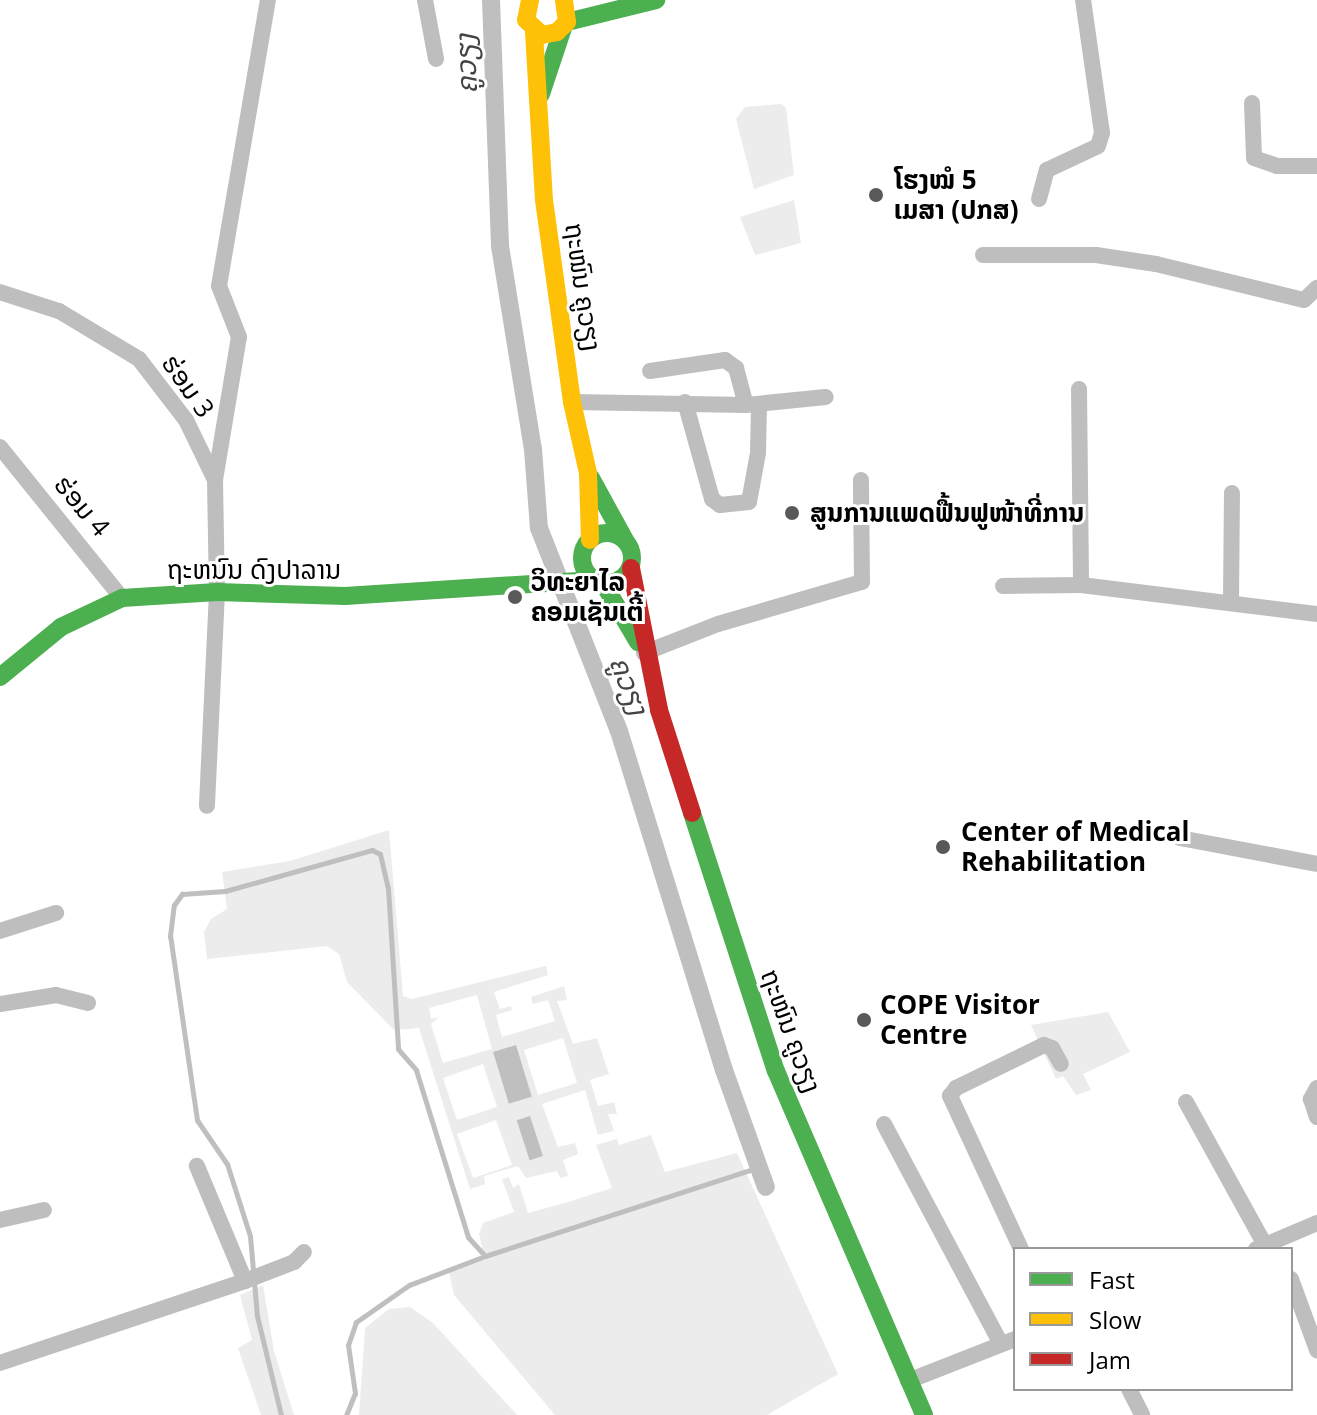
<!DOCTYPE html>
<html>
<head>
<meta charset="utf-8">
<style>
	body { margin:0 }
	#map { position:relative; width:1317px; height:1415px; overflow:hidden; background:#fff; font-family:"Open Sans","Noto Sans Lao",sans-serif }
	div>[style] { position:absolute }
	[style*='--x'] { left:calc(var(--x)*1px); top:calc(var(--y)*1px); width:calc(var(--w)*1px); rotate:calc(var(--a)*1deg) }
	.green>* { inset:0; background:#ececec }
	.water>* { inset:0; background:#bfbfbf; transform-origin:0 0 }
	.stream>* { height:5px; margin:-2.5px; padding:0 2.5px; transform-origin:2.5px; border-radius:2.5px; background:#bfbfbf }
	.canal>* { height:18px; margin:-9px; padding:0 9px; transform-origin:9px; border-radius:9px; background:#bfbfbf }
	.street>* { height:16px; margin:-8px; padding:0 8px; transform-origin:8px; border-radius:8px; background:#bebebe }
	.fast>* { height:18px; margin:-9px; padding:0 9px; transform-origin:9px; border-radius:9px; background:#4caf50 }
	.fast>.ring { margin:-9px; padding:0; box-sizing:content-box; background:none; border:18px solid #4caf50; border-radius:50% }
	.slow>* { height:18px; margin:-9px; padding:0 9px; transform-origin:9px; border-radius:9px; background:#ffc107 }
	.jam>* { height:18px; margin:-9px; padding:0 9px; transform-origin:9px; border-radius:9px; background:#c62828 }
	.dots>* { width:22px; height:22px; translate:-50% -50%; box-sizing:border-box; border:4px solid #fff; border-radius:50% }
	span { translate:-50% -50%; white-space:nowrap; text-align:center; line-height:1.15; -webkit-text-stroke:6px #fff; paint-order:stroke }
	.poi-label { font-size:26px; color:#000; font-weight:700 }
	.left { translate:0 -50%; text-align:left }
	.street-label { font-size:26px; color:#000 }
	.water-label { font-size:28px; color:#444; font-style:italic }
	.legend { position:absolute; left:1013px; top:1247px; width:280px; height:144px; box-sizing:border-box; background:#fff; border:2px solid #999; margin:0; padding:10px 14px; list-style:none; font-size:24px; color:#000 }
	.legend li { display:flex; align-items:center; gap:16px; height:40px }
	.legend b { width:40px; border:2px solid #999 }
</style>
</head>
<body>
<div id="map">
	<div class="green">
		<div style="clip-path:polygon(781px 104px,786px 108px,794px 175px,754px 189px,736px 119px,745px 107px)"></div>
		<div style="clip-path:polygon(794px 200px,801px 243px,755px 255px,740px 217px)"></div>
		<div style="clip-path:polygon(evenodd,389px 830px,403px 996px,412px 999px,546px 966px,548px 975px,494px 992px,500px 1009px,511px 1006px,512px 1010px,496px 1015px,502px 1037px,555px 1021px,548px 1000px,533px 1004px,531px 997px,564px 986px,567px 1000px,557px 1001px,573px 1044px,597px 1038px,609px 1074px,590px 1080px,598px 1106px,614px 1102px,617px 1114px,608px 1114px,614px 1131px,598px 1135px,585px 1090px,542px 1104px,558px 1147px,575px 1143px,578px 1154px,563px 1160px,568px 1176px,560px 1178px,557px 1171px,526px 1178px,518px 1166px,484px 1176px,485px 1184px,470px 1189px,419px 1028px,394px 1030px,347px 982px,339px 954px,327px 946px,207px 959px,204px 932px,211px 919px,227px 909px,222px 872px,290px 861px,389px 830px,477px 995px,492px 1049px,443px 1063px,431px 1024px,439px 1017px,431px 1019px,429px 1008px,477px 995px,389px 830px,563px 1038px,577px 1083px,538px 1095px,524px 1050px,563px 1038px,389px 830px,483px 1064px,497px 1107px,457px 1120px,443px 1078px,483px 1064px,389px 830px,496px 1120px,512px 1165px,473px 1178px,457px 1134px,496px 1120px)"></div>
		<div style="clip-path:polygon(1108px 1012px,1130px 1052px,1083px 1074px,1091px 1090px,1076px 1095px,1063px 1076px,1056px 1079px,1031px 1025px)"></div>
		<div style="clip-path:polygon(651px 1135px,665px 1172px,737px 1153px,838px 1374px,767px 1415px,555px 1415px,454px 1295px,448px 1268px,484px 1256px,479px 1234px,483px 1223px,514px 1212px,502px 1179px,509px 1177px,513px 1188px,519px 1184px,528px 1213px,568px 1202px,612px 1188px,596px 1145px,617px 1139px,619px 1145px)"></div>
		<div style="clip-path:polygon(263px 1285px,274px 1351px,294px 1415px,261px 1415px,238px 1348px,252px 1340px,240px 1295px)"></div>
		<div style="clip-path:polygon(410px 1307px,433px 1323px,517px 1415px,359px 1415px,365px 1328px,389px 1309px)"></div>
	</div>
	<div class="water">
		<div style="left:516px;top:1045px;width:54px;height:24px;rotate:73deg"></div>
		<div style="left:530px;top:1116px;width:42px;height:14px;rotate:72deg"></div>
	</div>
	<div class="stream">
		<div style="--x:485;--y:1256;--w:288;--a:-18"></div>
		<div style="--x:281;--y:1415;--w:102;--a:-103.6"></div>
		<div style="--x:257;--y:1316;--w:80;--a:-95"></div>
		<div style="--x:250;--y:1236;--w:76;--a:-107.7"></div>
		<div style="--x:227;--y:1164;--w:53;--a:-124.3"></div>
		<div style="--x:197;--y:1120;--w:186;--a:-98.3"></div>
		<div style="--x:170;--y:936;--w:31;--a:-83"></div>
		<div style="--x:174;--y:905;--w:14;--a:-54"></div>
		<div style="--x:182;--y:894;--w:43;--a:-4"></div>
		<div style="--x:225;--y:891;--w:153;--a:-15.6"></div>
		<div style="--x:372;--y:850;--w:9;--a:27"></div>
		<div style="--x:380;--y:854;--w:35;--a:77"></div>
		<div style="--x:388;--y:888;--w:161;--a:86.4"></div>
		<div style="--x:398;--y:1049;--w:28;--a:49"></div>
		<div style="--x:416;--y:1070;--w:175;--a:72.7"></div>
		<div style="--x:468;--y:1237;--w:25;--a:48"></div>
		<div style="--x:485;--y:1256;--w:81;--a:159.1"></div>
		<div style="--x:409;--y:1285;--w:65;--a:145.1"></div>
		<div style="--x:356;--y:1322;--w:24;--a:109"></div>
		<div style="--x:348;--y:1345;--w:49;--a:81.7"></div>
		<div style="--x:355;--y:1393;--w:24;--a:112"></div>
	</div>
	<div class="canal">
		<div style="--x:491;--y:0;--w:246;--a:87.9"></div>
		<div style="--x:500;--y:246;--w:206;--a:80.8"></div>
		<div style="--x:533;--y:449;--w:79;--a:85.7"></div>
		<div style="--x:539;--y:528;--w:218;--a:68.5"></div>
		<div style="--x:619;--y:731;--w:355;--a:72.8"></div>
		<div style="--x:724;--y:1070;--w:124;--a:70.3"></div>
	</div>
	<div class="street">
		<div style="--x:425;--y:0;--w:60;--a:79.4"></div>
		<div style="--x:1252;--y:103;--w:55;--a:87.9"></div>
		<div style="--x:1254;--y:158;--w:24;--a:19"></div>
		<div style="--x:1277;--y:166;--w:40;--a:0"></div>
		<div style="--x:1039;--y:199;--w:30;--a:-75"></div>
		<div style="--x:1047;--y:170;--w:56;--a:-25.2"></div>
		<div style="--x:1098;--y:146;--w:14;--a:-73"></div>
		<div style="--x:1102;--y:133;--w:134;--a:-98.1"></div>
		<div style="--x:983;--y:255;--w:113;--a:0"></div>
		<div style="--x:1096;--y:255;--w:61;--a:8.5"></div>
		<div style="--x:1156;--y:264;--w:152;--a:13.7"></div>
		<div style="--x:1304;--y:300;--w:18;--a:-43"></div>
		<div style="--x:0;--y:292;--w:62;--a:17.9"></div>
		<div style="--x:59;--y:311;--w:93;--a:31"></div>
		<div style="--x:139;--y:359;--w:77;--a:52.4"></div>
		<div style="--x:186;--y:420;--w:67;--a:64.2"></div>
		<div style="--x:215;--y:480;--w:112;--a:89"></div>
		<div style="--x:217;--y:592;--w:214;--a:92.7"></div>
		<div style="--x:650;--y:371;--w:76;--a:-8.3"></div>
		<div style="--x:725;--y:360;--w:14;--a:36"></div>
		<div style="--x:736;--y:368;--w:38;--a:75"></div>
		<div style="--x:1079;--y:389;--w:196;--a:89.4"></div>
		<div style="--x:572;--y:402;--w:174;--a:1"></div>
		<div style="--x:746;--y:405;--w:80;--a:-5.7"></div>
		<div style="--x:685;--y:402;--w:101;--a:74.4"></div>
		<div style="--x:712;--y:499;--w:10;--a:37"></div>
		<div style="--x:720;--y:505;--w:29;--a:-6"></div>
		<div style="--x:749;--y:502;--w:50;--a:-79.6"></div>
		<div style="--x:758;--y:453;--w:49;--a:-88.8"></div>
		<div style="--x:0;--y:447;--w:194;--a:51.1"></div>
		<div style="--x:215;--y:480;--w:145;--a:-80.5"></div>
		<div style="--x:239;--y:337;--w:55;--a:-111.4"></div>
		<div style="--x:219;--y:286;--w:290;--a:-80.3"></div>
		<div style="--x:1003;--y:586;--w:78;--a:-0.7"></div>
		<div style="--x:1081;--y:585;--w:238;--a:7"></div>
		<div style="--x:1231;--y:602;--w:109;--a:-89.5"></div>
		<div style="--x:644;--y:653;--w:79;--a:-21.4"></div>
		<div style="--x:718;--y:624;--w:150;--a:-16.3"></div>
		<div style="--x:862;--y:582;--w:102;--a:-90.6"></div>
		<div style="--x:1180;--y:838;--w:139;--a:10.7"></div>
		<div style="--x:0;--y:931;--w:59;--a:-17.8"></div>
		<div style="--x:0;--y:1004;--w:57;--a:-9.1"></div>
		<div style="--x:56;--y:995;--w:33;--a:14"></div>
		<div style="--x:1317;--y:1088;--w:13;--a:119"></div>
		<div style="--x:1311;--y:1099;--w:19;--a:72"></div>
		<div style="--x:1186;--y:1102;--w:163;--a:61.1"></div>
		<div style="--x:884;--y:1124;--w:249;--a:62"></div>
		<div style="--x:0;--y:1220;--w:45;--a:-12.8"></div>
		<div style="--x:1021;--y:1249;--w:169;--a:-114.9"></div>
		<div style="--x:950;--y:1096;--w:10;--a:-53"></div>
		<div style="--x:956;--y:1088;--w:98;--a:-26"></div>
		<div style="--x:1044;--y:1045;--w:9;--a:21"></div>
		<div style="--x:1052;--y:1048;--w:18;--a:61"></div>
		<div style="--x:1256;--y:1249;--w:66;--a:-23.1"></div>
		<div style="--x:1291;--y:1279;--w:76;--a:69.9"></div>
		<div style="--x:245;--y:1281;--w:53;--a:-21.2"></div>
		<div style="--x:294;--y:1262;--w:14;--a:-45"></div>
		<div style="--x:0;--y:1363;--w:258;--a:-18.5"></div>
		<div style="--x:245;--y:1281;--w:125;--a:-112.7"></div>
		<div style="--x:908;--y:1381;--w:115;--a:-21.4"></div>
		<div style="--x:1129;--y:1389;--w:29;--a:63"></div>
	</div>
	<div class="fast">
		<div style="--x:567;--y:22;--w:92;--a:-13.9"></div>
		<div style="--x:541;--y:94;--w:70;--a:-71.6"></div>
		<div style="--x:591;--y:478;--w:71;--a:61.3"></div>
		<div class="ring" style="left:582px;top:533px;width:32px;height:32px"></div>
		<div style="--x:603;--y:583;--w:69;--a:59.3"></div>
		<div style="--x:0;--y:677;--w:79;--a:-39.3"></div>
		<div style="--x:61;--y:627;--w:68;--a:-25.4"></div>
		<div style="--x:122;--y:598;--w:95;--a:-3.6"></div>
		<div style="--x:217;--y:592;--w:128;--a:1.8"></div>
		<div style="--x:345;--y:596;--w:249;--a:-3.7"></div>
		<div style="--x:692;--y:813;--w:271;--a:72"></div>
		<div style="--x:776;--y:1071;--w:374;--a:66.7"></div>
	</div>
	<div class="slow">
		<div style="--x:530;--y:0;--w:20;--a:101"></div>
		<div style="--x:526;--y:20;--w:22;--a:43"></div>
		<div style="--x:542;--y:35;--w:15;--a:-11"></div>
		<div style="--x:557;--y:32;--w:14;--a:-45"></div>
		<div style="--x:567;--y:22;--w:22;--a:-98"></div>
		<div style="--x:534;--y:32;--w:168;--a:86.6"></div>
		<div style="--x:544;--y:200;--w:204;--a:82.1"></div>
		<div style="--x:572;--y:402;--w:73;--a:77.3"></div>
		<div style="--x:588;--y:473;--w:67;--a:88.3"></div>
	</div>
	<div class="jam">
		<div style="--x:631;--y:568;--w:145;--a:78.8"></div>
		<div style="--x:659;--y:710;--w:108;--a:72.2"></div>
	</div>
	<div class="dots">
		<div style="left:876px;top:195px;background:#595959"></div>
		<div style="left:792px;top:513px;background:#595959"></div>
		<div style="left:515px;top:597px;background:#595959"></div>
		<div style="left:943px;top:847px;background:#595959"></div>
		<div style="left:864px;top:1020px;background:#595959"></div>
	</div>
	<div class="poi-label">
		<span class="left" style="left:894px;top:195px">ໂຮງໝໍ 5<br>ເມສາ (ປກສ)</span>
		<span class="left" style="left:810px;top:513px">ສູນການແພດຟື້ນຟູໜ້າທີ່ການ</span>
		<span class="left" style="left:531px;top:597px">ວິທະຍາໄລ<br>ຄອມເຊັນເຕີ້</span>
		<span class="left" style="left:961px;top:847px">Center of Medical<br>Rehabilitation</span>
		<span class="left" style="left:880px;top:1020px">COPE Visitor<br>Centre</span>
	</div>
	<div class="street-label">
		<span style="left:583px;top:287px;rotate:82deg">ຖະໜົນ ຄູວຽງ</span>
		<span style="left:188px;top:386px;rotate:55deg">ຮ່ອມ 3</span>
		<span style="left:82px;top:506px;rotate:50deg">ຮ່ອມ 4</span>
		<span style="left:254px;top:570px">ຖະຫນົນ ດົງປາລານ</span>
		<span style="left:791px;top:1031px;rotate:70deg">ຖະໜົນ ຄູວຽງ</span>
	</div>
	<div class="water-label">
		<span style="left:465px;top:64px;rotate:-92deg">ຄູວຽງ</span>
		<span style="left:630px;top:685px;rotate:69deg">ຄູວຽງ</span>
	</div>
	<ul class="legend">
	<li><b style="height:10px;background:#4caf50"></b>Fast</li>
	<li><b style="height:10px;background:#ffc107"></b>Slow</li>
	<li><b style="height:10px;background:#c62828"></b>Jam</li>
	</ul>
</div>
</body>
</html>
